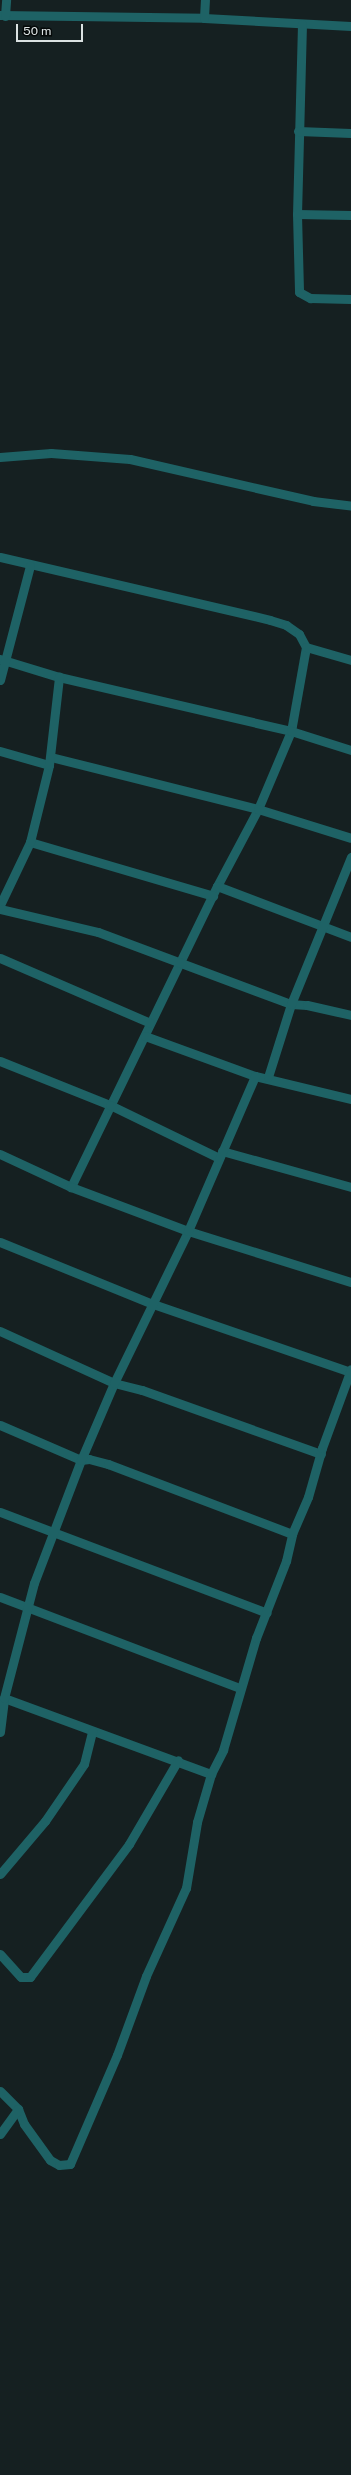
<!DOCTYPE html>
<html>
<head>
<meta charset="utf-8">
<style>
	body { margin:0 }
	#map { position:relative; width:351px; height:2475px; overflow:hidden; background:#152021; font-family:"Public Sans",sans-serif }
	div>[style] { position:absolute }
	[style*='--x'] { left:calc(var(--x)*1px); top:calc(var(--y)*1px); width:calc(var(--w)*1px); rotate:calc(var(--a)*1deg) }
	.minor>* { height:9px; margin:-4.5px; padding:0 4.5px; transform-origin:4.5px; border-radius:4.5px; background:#1e6265 }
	span { translate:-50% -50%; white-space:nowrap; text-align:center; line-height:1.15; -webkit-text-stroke:3px #050909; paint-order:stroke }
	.scale { position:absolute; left:16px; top:24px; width:67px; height:18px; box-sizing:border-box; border:2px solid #dbe2e2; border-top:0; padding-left:5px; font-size:12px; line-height:14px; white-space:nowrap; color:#dbe2e2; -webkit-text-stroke:3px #050909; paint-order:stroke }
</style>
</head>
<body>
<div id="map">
	<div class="minor">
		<div style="--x:0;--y:15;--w:204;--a:0.8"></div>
		<div style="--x:204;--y:18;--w:147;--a:3.1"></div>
		<div style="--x:5;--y:16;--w:16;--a:-86"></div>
		<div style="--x:204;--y:18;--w:18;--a:-87"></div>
		<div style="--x:302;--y:24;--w:190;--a:91.5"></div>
		<div style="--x:297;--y:214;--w:78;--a:88.5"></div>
		<div style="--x:299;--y:292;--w:13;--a:29"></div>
		<div style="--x:310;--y:298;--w:41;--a:1.4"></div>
		<div style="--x:298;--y:131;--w:53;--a:2.2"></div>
		<div style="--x:297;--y:214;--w:54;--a:1.1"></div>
		<div style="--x:0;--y:457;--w:51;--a:-4.5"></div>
		<div style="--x:51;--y:453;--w:79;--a:4.3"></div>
		<div style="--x:130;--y:459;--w:188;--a:12.9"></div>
		<div style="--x:313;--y:501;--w:38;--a:7"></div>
		<div style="--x:0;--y:557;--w:277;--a:13.1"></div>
		<div style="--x:270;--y:620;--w:17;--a:17"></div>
		<div style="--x:286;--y:625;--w:16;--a:35"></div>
		<div style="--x:299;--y:634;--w:15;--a:62"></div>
		<div style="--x:306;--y:647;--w:85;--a:100.1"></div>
		<div style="--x:291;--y:731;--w:85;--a:112.9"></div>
		<div style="--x:258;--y:809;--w:87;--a:118"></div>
		<div style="--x:217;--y:886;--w:335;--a:115.9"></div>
		<div style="--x:306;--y:647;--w:47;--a:16.1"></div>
		<div style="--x:0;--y:659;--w:62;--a:17"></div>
		<div style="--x:59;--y:677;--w:238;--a:13.1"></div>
		<div style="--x:291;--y:731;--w:63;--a:17.6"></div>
		<div style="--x:0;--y:680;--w:118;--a:-75.3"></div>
		<div style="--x:0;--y:751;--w:51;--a:15.9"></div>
		<div style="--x:51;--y:757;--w:213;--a:14.1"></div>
		<div style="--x:258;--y:809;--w:97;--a:17.3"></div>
		<div style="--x:30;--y:842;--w:191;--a:16.4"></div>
		<div style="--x:217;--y:886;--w:143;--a:20.8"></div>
		<div style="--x:0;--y:905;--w:70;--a:-64.5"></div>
		<div style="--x:30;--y:842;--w:79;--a:-76.1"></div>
		<div style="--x:49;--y:765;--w:89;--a:-83.5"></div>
		<div style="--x:0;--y:909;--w:101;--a:13.2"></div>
		<div style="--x:98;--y:932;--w:206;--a:20.5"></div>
		<div style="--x:291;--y:1004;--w:16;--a:4"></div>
		<div style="--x:307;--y:1005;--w:45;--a:12.8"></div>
		<div style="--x:0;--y:958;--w:163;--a:23.4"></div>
		<div style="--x:145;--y:1036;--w:117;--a:20"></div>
		<div style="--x:255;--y:1076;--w:99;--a:13.5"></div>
		<div style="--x:0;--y:1061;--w:118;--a:21.8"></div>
		<div style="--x:110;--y:1105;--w:121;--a:25.9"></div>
		<div style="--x:268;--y:1077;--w:77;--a:-72.5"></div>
		<div style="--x:291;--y:1004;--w:159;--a:-67.8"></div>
		<div style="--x:222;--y:1151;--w:134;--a:15.6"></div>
		<div style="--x:0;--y:1154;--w:78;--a:24.9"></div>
		<div style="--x:71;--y:1187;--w:125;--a:20.6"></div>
		<div style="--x:188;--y:1231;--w:171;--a:17.4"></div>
		<div style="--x:0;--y:1242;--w:165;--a:22.1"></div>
		<div style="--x:153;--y:1304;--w:208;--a:19"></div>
		<div style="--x:0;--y:1331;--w:125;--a:24.5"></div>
		<div style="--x:114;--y:1383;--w:29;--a:14"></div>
		<div style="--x:142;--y:1390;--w:190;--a:19.7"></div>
		<div style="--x:0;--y:1425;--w:88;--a:23.4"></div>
		<div style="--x:81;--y:1460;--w:8;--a:-7"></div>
		<div style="--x:89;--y:1459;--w:20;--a:15"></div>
		<div style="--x:108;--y:1464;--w:197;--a:20.8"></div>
		<div style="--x:0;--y:1512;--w:285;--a:20.7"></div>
		<div style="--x:0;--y:1597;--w:256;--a:20.8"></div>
		<div style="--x:4;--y:1698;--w:221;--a:20.2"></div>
		<div style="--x:0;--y:1732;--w:34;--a:-83"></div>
		<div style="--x:4;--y:1698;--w:119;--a:-75.4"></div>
		<div style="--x:34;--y:1583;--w:132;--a:-69.1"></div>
		<div style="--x:81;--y:1460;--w:84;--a:-66.8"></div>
		<div style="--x:114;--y:1383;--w:169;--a:-64"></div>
		<div style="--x:188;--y:1231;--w:169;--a:-66.6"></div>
		<div style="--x:0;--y:1874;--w:70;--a:-49.7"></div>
		<div style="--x:45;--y:1821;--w:69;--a:-55.6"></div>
		<div style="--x:84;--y:1764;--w:34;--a:-76"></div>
		<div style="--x:0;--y:1954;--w:31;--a:48"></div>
		<div style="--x:21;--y:1977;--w:9;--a:0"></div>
		<div style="--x:30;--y:1977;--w:166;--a:-53.3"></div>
		<div style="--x:129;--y:1844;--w:97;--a:-59.7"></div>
		<div style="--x:0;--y:2091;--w:25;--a:45"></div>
		<div style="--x:18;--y:2109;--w:16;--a:68"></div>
		<div style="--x:24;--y:2124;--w:44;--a:54.2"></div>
		<div style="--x:50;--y:2160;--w:10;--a:29"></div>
		<div style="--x:59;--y:2165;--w:11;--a:-5"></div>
		<div style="--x:70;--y:2164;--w:119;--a:-66.7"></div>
		<div style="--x:117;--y:2055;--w:84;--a:-69.8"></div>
		<div style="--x:146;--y:1976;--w:97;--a:-65.6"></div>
		<div style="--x:186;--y:1888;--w:67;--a:-80.5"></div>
		<div style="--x:197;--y:1822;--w:50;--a:-73.7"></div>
		<div style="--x:211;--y:1774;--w:27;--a:-63"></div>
		<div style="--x:223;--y:1750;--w:117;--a:-73.6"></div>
		<div style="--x:256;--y:1638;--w:83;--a:-68.7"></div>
		<div style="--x:286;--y:1561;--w:28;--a:-77"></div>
		<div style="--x:292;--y:1534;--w:40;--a:-66.6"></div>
		<div style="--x:308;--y:1497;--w:51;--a:-74.1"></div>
		<div style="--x:322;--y:1448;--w:84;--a:-69.8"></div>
		<div style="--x:0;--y:2134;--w:31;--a:-54"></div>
	</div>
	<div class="scale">50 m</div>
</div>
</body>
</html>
